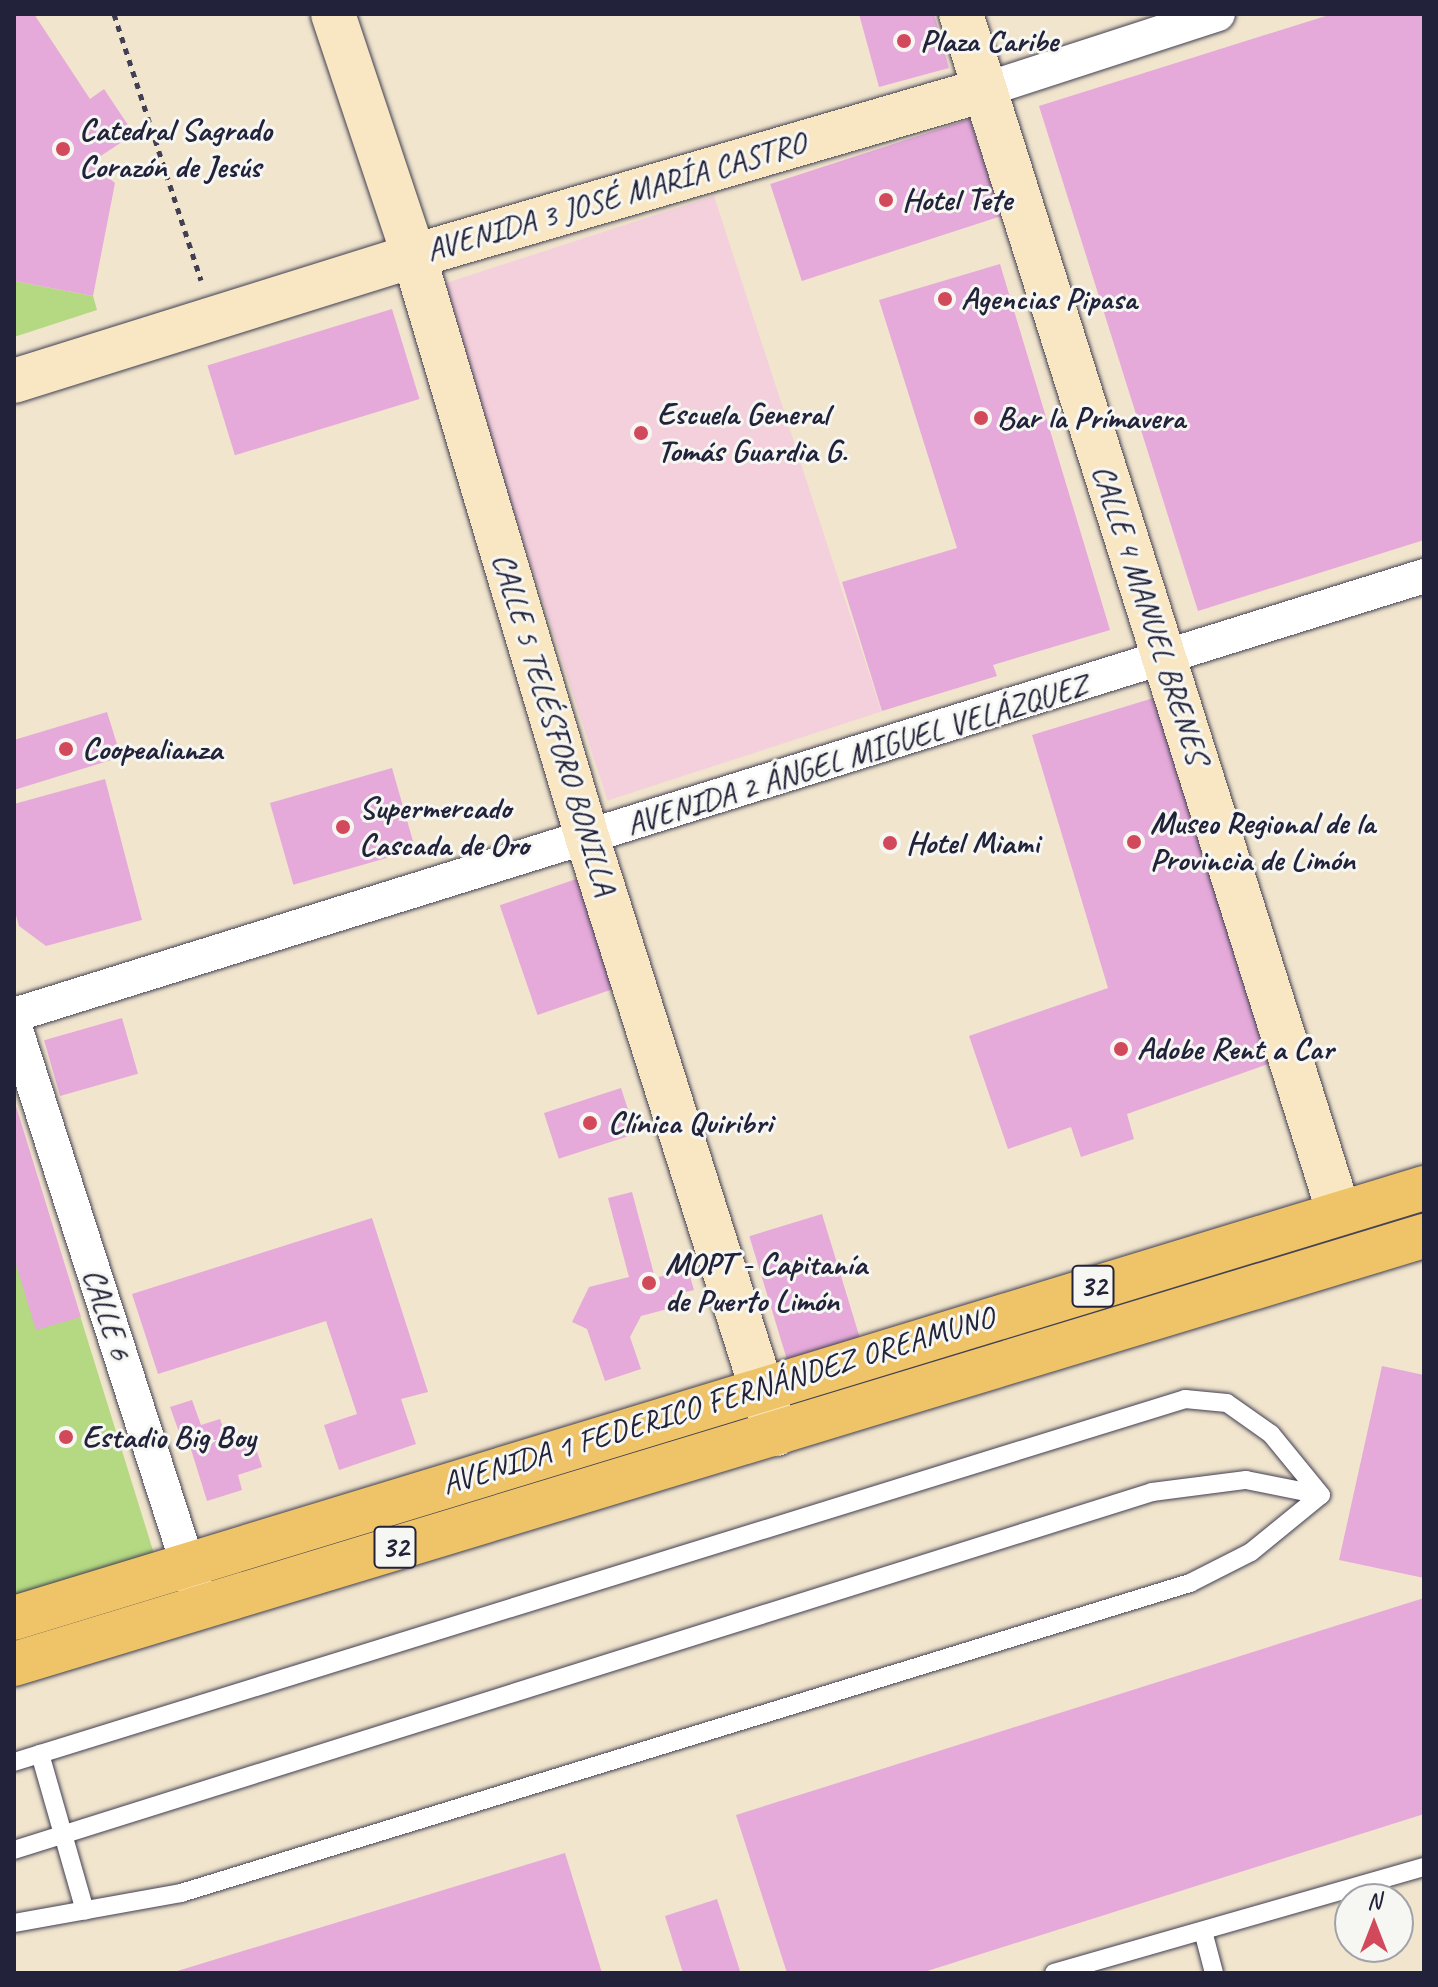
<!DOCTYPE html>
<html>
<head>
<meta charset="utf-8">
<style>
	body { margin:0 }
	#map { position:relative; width:1438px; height:1987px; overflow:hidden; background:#f1e5ce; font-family:Caveat,sans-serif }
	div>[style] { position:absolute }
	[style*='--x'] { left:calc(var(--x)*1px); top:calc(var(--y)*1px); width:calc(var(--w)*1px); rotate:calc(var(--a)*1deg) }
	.built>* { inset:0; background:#f4cfdc; transform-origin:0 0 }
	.green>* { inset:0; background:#b4d982 }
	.building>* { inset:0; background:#e5aada; transform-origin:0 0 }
	.path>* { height:5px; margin-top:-2.5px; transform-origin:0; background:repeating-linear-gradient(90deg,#413f51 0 6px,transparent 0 12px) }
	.roads { filter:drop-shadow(0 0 2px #413f51) drop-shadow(0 0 2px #413f51) }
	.lane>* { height:18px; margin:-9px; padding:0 9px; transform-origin:9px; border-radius:9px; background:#fff }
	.street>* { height:34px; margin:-17px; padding:0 17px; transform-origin:17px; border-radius:17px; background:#fff }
	.secondary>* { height:44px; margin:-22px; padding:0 22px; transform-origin:22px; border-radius:22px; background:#f9e7c3 }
	.highway>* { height:44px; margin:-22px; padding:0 22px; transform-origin:22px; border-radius:22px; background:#efc469 }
	.dots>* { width:22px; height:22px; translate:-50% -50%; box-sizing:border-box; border:4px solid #f6f6f2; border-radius:50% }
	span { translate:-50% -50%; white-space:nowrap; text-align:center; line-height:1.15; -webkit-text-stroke:6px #f6f6f2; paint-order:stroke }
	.shield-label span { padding:2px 6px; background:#f6f6f2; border:2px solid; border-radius:6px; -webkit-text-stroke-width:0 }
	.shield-label { font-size:30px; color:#22223b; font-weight:700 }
	.poi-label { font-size:32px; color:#22223b; font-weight:700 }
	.left { translate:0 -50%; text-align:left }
	.street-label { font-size:32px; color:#22223b }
	.frame { position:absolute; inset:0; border:16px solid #22223b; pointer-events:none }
	.north { position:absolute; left:1334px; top:1883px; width:80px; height:80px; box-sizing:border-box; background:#f6f6f2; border:2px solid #a1a1a9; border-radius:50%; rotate:0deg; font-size:22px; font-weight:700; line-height:32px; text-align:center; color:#22223b }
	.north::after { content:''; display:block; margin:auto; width:28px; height:36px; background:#d1495b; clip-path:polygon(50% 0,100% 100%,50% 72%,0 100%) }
</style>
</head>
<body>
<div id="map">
	<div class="built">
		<div style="left:714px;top:196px;width:542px;height:288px;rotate:72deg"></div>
	</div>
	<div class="green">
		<div style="clip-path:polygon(14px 281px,93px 296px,97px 310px,14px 337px)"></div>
		<div style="clip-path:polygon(14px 1103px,155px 1557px,14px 1602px)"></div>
	</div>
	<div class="building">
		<div style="clip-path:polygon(16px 14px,34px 14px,90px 99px,104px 89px,134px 134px,90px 163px,115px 183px,93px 296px,14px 281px)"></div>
		<div style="clip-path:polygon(859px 14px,934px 14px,949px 68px,879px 87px)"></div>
		<div style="clip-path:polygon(1332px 14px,1424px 14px,1424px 540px,1198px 611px,1039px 106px)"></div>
		<div style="left:970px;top:119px;width:102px;height:210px;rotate:72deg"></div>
		<div style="clip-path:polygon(1000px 264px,1110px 630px,993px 665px,997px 676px,882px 711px,842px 582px,957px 548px,879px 300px)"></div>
		<div style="left:392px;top:309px;width:94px;height:193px;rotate:73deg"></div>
		<div style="clip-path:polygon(1160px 696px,1271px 1063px,1127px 1114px,1134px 1139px,1081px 1157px,1071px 1127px,1008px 1149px,969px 1036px,1108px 988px,1032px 735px)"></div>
		<div style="clip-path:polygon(107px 712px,121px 757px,14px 790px,14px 740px)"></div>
		<div style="left:392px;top:768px;width:85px;height:127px;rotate:74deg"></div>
		<div style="clip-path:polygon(105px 779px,142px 920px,46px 946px,19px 926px,14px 908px,14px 804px)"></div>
		<div style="left:582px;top:877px;width:116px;height:87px;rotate:71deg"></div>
		<div style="left:122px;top:1018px;width:58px;height:81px;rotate:74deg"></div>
		<div style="left:621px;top:1088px;width:48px;height:81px;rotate:72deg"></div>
		<div style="clip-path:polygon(15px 1103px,81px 1317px,36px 1330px,14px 1258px)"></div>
		<div style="clip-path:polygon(632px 1192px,655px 1278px,688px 1269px,694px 1290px,672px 1295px,675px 1307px,641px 1316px,630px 1337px,641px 1369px,605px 1381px,587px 1329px,572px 1322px,589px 1287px,629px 1277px,608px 1198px)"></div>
		<div style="left:822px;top:1214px;width:132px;height:76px;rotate:73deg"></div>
		<div style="clip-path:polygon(372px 1218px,428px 1392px,401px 1399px,416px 1444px,339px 1470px,324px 1425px,357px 1414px,326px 1321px,158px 1374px,132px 1294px)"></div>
		<div style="clip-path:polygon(1382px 1366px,1424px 1375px,1424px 1578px,1339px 1560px)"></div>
		<div style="clip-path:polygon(192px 1400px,201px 1425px,220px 1419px,228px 1443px,252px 1436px,262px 1467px,238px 1475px,242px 1490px,207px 1501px,185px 1430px,179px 1432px,170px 1407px)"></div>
		<div style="clip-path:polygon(1424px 1598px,1424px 1814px,921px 1973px,787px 1973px,736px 1815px)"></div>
		<div style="clip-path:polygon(565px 1853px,602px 1973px,174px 1973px,174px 1972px)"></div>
		<div style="clip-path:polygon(717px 1899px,740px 1971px,683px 1973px,665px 1916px)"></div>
	</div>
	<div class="path">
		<div style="--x:114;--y:14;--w:280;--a:71.9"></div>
	</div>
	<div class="roads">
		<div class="lane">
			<div style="--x:40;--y:1754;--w:163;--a:74"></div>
			<div style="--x:14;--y:1762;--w:1226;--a:-17.22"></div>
			<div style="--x:1185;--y:1399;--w:42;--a:5.4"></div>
			<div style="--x:1227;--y:1403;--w:54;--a:35.2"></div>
			<div style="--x:1271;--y:1434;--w:79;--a:50.7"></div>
			<div style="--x:14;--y:1850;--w:1193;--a:-17.46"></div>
			<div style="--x:1152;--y:1492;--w:95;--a:-7.3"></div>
			<div style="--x:1246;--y:1480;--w:76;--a:11.3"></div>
			<div style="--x:14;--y:1923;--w:170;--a:-10.2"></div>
			<div style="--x:181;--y:1893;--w:1056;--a:-17.08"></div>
			<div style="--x:1190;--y:1583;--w:68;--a:-26.9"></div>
			<div style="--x:1251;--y:1552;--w:90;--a:-39.2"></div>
			<div style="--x:1203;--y:1931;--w:43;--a:75.3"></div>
			<div style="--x:1054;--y:1973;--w:385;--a:-16"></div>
		</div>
		<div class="street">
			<div style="--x:984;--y:90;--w:246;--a:-18"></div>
			<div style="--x:14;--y:1015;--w:1477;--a:-17.29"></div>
			<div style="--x:14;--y:1024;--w:591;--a:72.18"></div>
		</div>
		<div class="secondary">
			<div style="--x:333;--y:14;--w:255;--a:71.5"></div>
			<div style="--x:414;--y:256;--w:609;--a:73.41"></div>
			<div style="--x:588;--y:840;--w:623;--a:72.44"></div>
			<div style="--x:961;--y:14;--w:1257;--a:72.5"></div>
			<div style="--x:14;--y:381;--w:419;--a:-17.4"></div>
			<div style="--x:414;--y:256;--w:594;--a:-16.24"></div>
		</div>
		<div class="highway">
			<div style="--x:14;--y:1618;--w:1474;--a:-16.96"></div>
			<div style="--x:14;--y:1664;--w:1474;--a:-16.89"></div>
		</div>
	</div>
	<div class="dots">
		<div style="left:904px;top:41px;background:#d1495b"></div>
		<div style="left:63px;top:149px;background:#d1495b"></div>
		<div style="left:886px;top:200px;background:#d1495b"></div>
		<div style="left:945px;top:299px;background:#d1495b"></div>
		<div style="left:981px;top:418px;background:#d1495b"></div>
		<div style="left:641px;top:433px;background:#d1495b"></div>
		<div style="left:66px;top:749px;background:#d1495b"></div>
		<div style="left:343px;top:827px;background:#d1495b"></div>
		<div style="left:1134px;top:842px;background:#d1495b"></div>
		<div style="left:890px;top:843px;background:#d1495b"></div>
		<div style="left:1121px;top:1049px;background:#d1495b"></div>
		<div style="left:590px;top:1123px;background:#d1495b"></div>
		<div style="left:649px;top:1283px;background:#d1495b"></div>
		<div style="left:66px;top:1437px;background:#d1495b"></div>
	</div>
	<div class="shield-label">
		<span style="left:1093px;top:1286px">32</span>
		<span style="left:395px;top:1547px">32</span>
	</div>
	<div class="poi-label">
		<span class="left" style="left:920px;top:41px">Plaza Caribe</span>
		<span class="left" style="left:79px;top:149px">Catedral Sagrado<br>Corazón de Jesús</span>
		<span class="left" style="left:902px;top:200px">Hotel Tete</span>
		<span class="left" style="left:961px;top:299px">Agencias Pipasa</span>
		<span class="left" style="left:657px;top:433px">Escuela General<br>Tomás Guardia G.</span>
		<span class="left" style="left:997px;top:418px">Bar la Prímavera</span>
		<span class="left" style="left:82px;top:749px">Coopealianza</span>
		<span class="left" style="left:359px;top:827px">Supermercado<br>Cascada de Oro</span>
		<span class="left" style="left:1150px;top:842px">Museo Regional de la<br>Provincia de Limón</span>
		<span class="left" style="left:906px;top:843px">Hotel Miami</span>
		<span class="left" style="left:1137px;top:1049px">Adobe Rent a Car</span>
		<span class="left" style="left:608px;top:1123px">Clínica Quiribri</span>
		<span class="left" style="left:665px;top:1283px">MOPT - Capitanía<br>de Puerto Limón</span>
		<span class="left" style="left:82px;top:1437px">Estadio Big Boy</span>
	</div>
	<div class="street-label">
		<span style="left:616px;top:197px;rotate:-16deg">AVENIDA 3 JOSÉ MARÍA CASTRO</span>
		<span style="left:1150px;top:614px;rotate:72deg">CALLE 4 MANUEL BRENES</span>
		<span style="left:554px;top:724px;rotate:73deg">CALLE 5 TELÉSFORO BONILLA</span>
		<span style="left:857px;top:755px;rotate:-17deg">AVENIDA 2 ÁNGEL MIGUEL VELÁZQUEZ</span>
		<span style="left:107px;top:1314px;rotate:72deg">CALLE 6</span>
		<span style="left:718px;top:1401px;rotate:-17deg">AVENIDA 1 FEDERICO FERNÁNDEZ OREAMUNO</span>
	</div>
	<div class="frame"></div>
	<div class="north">N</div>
</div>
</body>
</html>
